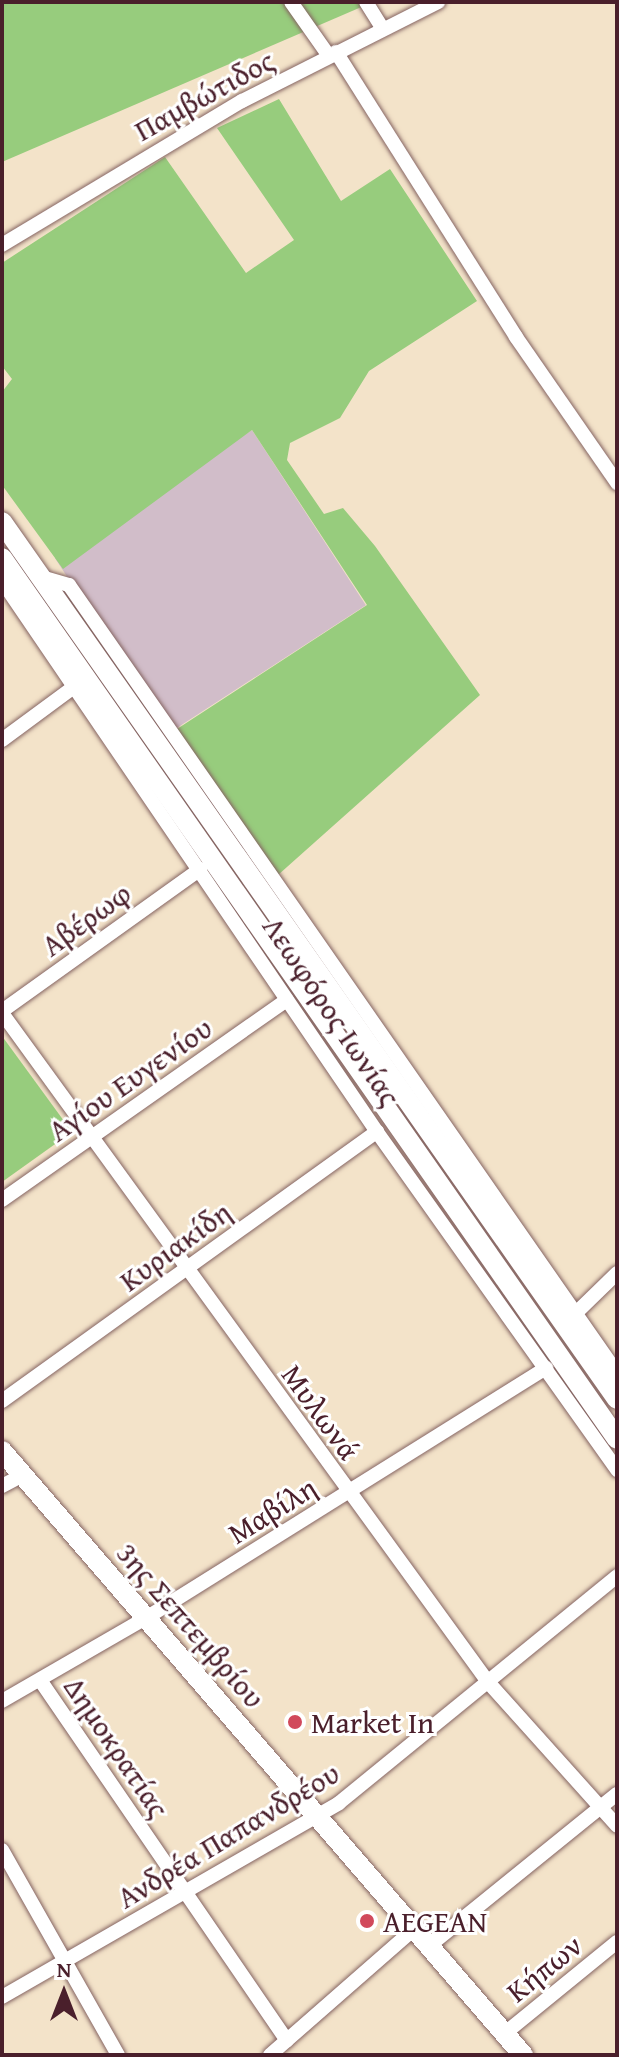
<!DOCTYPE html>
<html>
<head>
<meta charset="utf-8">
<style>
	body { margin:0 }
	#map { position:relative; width:619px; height:2057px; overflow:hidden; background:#f3e3c9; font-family:"Gentium Book Plus",serif }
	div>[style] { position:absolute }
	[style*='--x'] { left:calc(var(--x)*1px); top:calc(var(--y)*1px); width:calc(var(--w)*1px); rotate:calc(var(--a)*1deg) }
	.industrial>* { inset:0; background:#d1bdc9; transform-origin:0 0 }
	.green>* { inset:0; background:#97cc7d }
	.roads { filter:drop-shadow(0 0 2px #856462) drop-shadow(0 0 2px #856462) }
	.street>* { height:14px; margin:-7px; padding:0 7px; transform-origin:7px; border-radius:7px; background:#fff }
	.secondary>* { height:20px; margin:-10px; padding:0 10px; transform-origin:10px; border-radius:10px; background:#fff }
	.dots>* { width:22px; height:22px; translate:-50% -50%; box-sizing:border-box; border:4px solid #fff; border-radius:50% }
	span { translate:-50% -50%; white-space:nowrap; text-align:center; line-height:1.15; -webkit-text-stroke:6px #fff; paint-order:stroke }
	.street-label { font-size:30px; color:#4a1f2b }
	.poi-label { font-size:30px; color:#4a1f2b }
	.left { translate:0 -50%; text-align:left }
	.frame { position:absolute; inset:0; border:4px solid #4a1f2b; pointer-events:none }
	.north { position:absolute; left:24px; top:1953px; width:80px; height:80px; -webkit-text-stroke:6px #fff; paint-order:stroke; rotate:0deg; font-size:22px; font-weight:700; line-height:32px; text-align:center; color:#4a1f2b }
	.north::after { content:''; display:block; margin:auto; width:28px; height:36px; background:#4a1f2b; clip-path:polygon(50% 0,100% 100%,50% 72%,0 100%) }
</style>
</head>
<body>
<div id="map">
	<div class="industrial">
		<div style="left:252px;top:430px;width:209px;height:235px;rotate:57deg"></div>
	</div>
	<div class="green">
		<div style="clip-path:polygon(2px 2px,373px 2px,2px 162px)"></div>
		<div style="clip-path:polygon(279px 99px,341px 201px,390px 169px,477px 301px,369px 371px,340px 418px,290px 443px,287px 460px,324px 514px,343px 508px,375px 546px,480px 695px,278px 875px,177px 729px,367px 605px,252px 430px,63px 569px,2px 485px,2px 392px,12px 379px,2px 366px,2px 263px,165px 157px,246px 273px,294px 240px,217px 128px)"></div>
		<div style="clip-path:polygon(2px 1036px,72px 1132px,2px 1182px)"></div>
	</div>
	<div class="roads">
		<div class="street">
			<div style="--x:291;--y:2;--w:66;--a:54.9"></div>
			<div style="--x:366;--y:2;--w:32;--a:58"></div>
			<div style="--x:336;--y:52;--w:337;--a:57.7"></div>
			<div style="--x:516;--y:337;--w:178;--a:55.3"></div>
			<div style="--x:2;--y:245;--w:280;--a:-31"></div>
			<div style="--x:242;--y:101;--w:220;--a:-26.8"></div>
			<div style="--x:41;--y:577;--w:29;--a:16"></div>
			<div style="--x:69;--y:585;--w:960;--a:55.18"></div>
			<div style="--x:2;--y:581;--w:667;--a:55.76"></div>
			<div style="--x:377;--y:1132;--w:415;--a:54.6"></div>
			<div style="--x:2;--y:740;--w:89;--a:-36.4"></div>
			<div style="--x:2;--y:1011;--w:244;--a:-35.6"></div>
			<div style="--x:2;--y:1013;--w:827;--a:54"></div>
			<div style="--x:488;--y:1682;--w:193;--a:48.1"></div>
			<div style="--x:2;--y:1200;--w:348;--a:-35.1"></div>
			<div style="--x:577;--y:1312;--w:56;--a:-44.3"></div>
			<div style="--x:2;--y:1401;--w:462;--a:-35.7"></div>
			<div style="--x:2;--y:1486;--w:24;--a:-28"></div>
			<div style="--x:40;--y:1680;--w:437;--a:55.6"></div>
			<div style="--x:2;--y:1701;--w:166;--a:-30"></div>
			<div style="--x:146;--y:1618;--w:472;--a:-32"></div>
			<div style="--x:2;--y:1850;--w:236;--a:60.5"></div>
			<div style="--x:429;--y:1946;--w:242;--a:-39"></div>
			<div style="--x:2;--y:1997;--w:389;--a:-29.9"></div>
			<div style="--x:339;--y:1803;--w:359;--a:-39.2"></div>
			<div style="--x:504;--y:2034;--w:146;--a:-39.2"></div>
			<div style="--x:270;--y:2055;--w:191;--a:-41.2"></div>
		</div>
		<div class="secondary">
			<div style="--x:2;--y:522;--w:1071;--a:54.96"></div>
			<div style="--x:2;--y:558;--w:1074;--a:55.08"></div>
			<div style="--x:2;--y:1451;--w:798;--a:49.22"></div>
		</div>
	</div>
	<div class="dots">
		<div style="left:295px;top:1722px;background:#d1495b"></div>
		<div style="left:367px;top:1921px;background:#d1495b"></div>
	</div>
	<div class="street-label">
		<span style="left:204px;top:95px;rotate:-29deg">Παμβώτιδος</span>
		<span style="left:86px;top:919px;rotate:-36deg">Αβέρωφ</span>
		<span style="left:332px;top:1011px;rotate:56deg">Λεωφόρος Ιωνίας</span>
		<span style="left:130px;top:1079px;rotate:-35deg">Αγίου Ευγενίου</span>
		<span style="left:175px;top:1246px;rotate:-36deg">Κυριακίδη</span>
		<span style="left:321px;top:1412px;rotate:54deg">Μυλωνά</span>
		<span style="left:272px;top:1510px;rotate:-32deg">Μαβίλη</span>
		<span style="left:191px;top:1625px;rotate:49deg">3ης Σεπτεμβρίου</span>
		<span style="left:117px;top:1747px;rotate:56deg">Δημοκρατίας</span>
		<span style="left:228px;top:1835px;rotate:-31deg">Ανδρέα Παπανδρέου</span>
		<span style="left:544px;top:1968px;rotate:-39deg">Κήπων</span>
	</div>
	<div class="poi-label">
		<span class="left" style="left:311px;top:1722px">Market In</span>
		<span class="left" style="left:383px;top:1921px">AEGEAN</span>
	</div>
	<div class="frame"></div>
	<div class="north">N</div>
</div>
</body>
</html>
